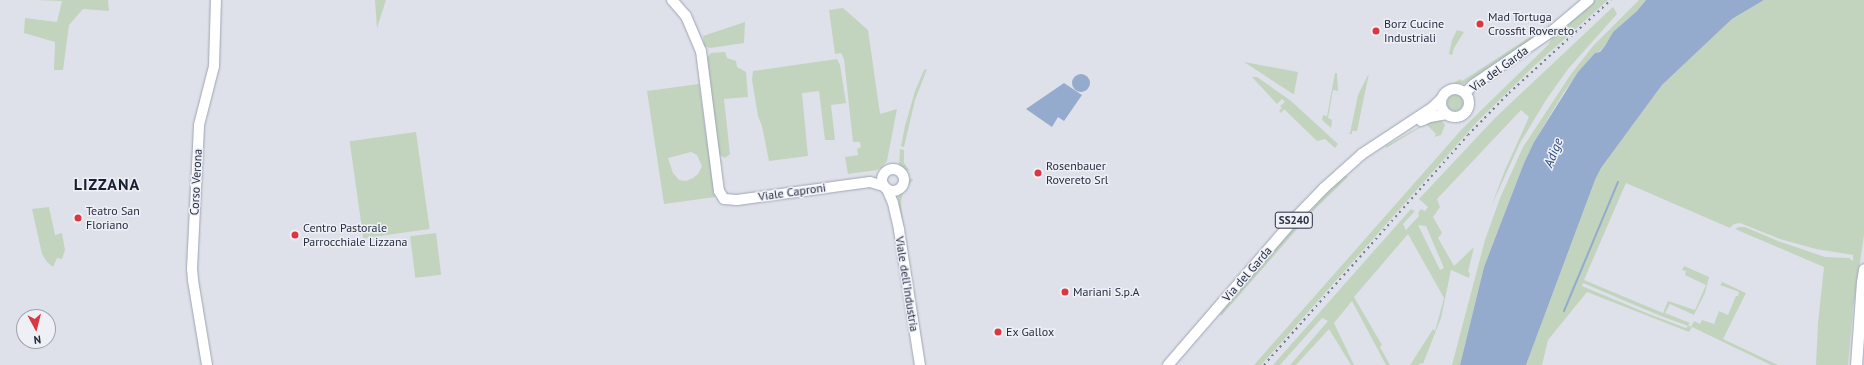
<!DOCTYPE html>
<html>
<head>
<meta charset="utf-8">
<style>
	body { margin:0 }
	#map { position:relative; width:1864px; height:365px; overflow:hidden; background:#dee1e9; font-family:"PT Sans",sans-serif }
	div>[style] { position:absolute }
	[style*='--x'] { left:calc(var(--x)*1px); top:calc(var(--y)*1px); width:calc(var(--w)*1px); rotate:calc(var(--a)*1deg) }
	.green>* { inset:0; background:#c2d4be; transform-origin:0 0 }
	.round { border-radius:50% }
	.water>* { inset:0; background:#95abcd }
	.stream>* { height:2px; margin:-1px; padding:0 1px; transform-origin:1px; border-radius:1px; background:#95abcd }
	.roads { filter:drop-shadow(0 0 1px #9ca4b6) drop-shadow(0 0 1px #9ca4b6) }
	.major>* { height:10px; margin:-5px; padding:0 5px; transform-origin:5px; border-radius:5px; background:#fff }
	.major>.ring { margin:-5px; padding:0; box-sizing:content-box; background:none; border:10px solid #fff; border-radius:50% }
	.highway>* { height:11px; margin:-5.5px; padding:0 5.5px; transform-origin:5.5px; border-radius:5.5px; background:#fff }
	.rail>* { height:2px; margin-top:-1px; transform-origin:0; background:repeating-linear-gradient(90deg,#767f94 0 2px,transparent 0 6px) }
	.dots>* { width:11px; height:11px; translate:-50% -50%; box-sizing:border-box; border:2px solid #eef0f6; border-radius:50% }
	span { translate:-50% -50%; white-space:nowrap; text-align:center; line-height:1.15; -webkit-text-stroke:3px #eef0f6; paint-order:stroke }
	.shield-label span { padding:1px 3px; background:#eef0f6; border:1px solid; border-radius:3px; -webkit-text-stroke-width:0 }
	.shield-label { font-size:11px; color:#262d41; font-weight:700 }
	.poi-label { font-size:12px; color:#262d41 }
	.left { translate:0 -50%; text-align:left }
	.street-label { font-size:12px; color:#262d41 }
	.water-label { font-size:13px; color:#2c4879; font-style:italic }
	.district-label { font-size:16px; color:#181f32; font-weight:700; letter-spacing:1px }
	.north { position:absolute; left:16px; top:309px; width:40px; height:40px; box-sizing:border-box; background:#eef0f6; border:1px solid #9ea2ae; border-radius:50%; rotate:173deg; font-size:11px; font-weight:700; line-height:16px; text-align:center; color:#262d41 }
	.north::after { content:''; display:block; margin:auto; width:14px; height:18px; background:#da3741; clip-path:polygon(50% 0,100% 100%,50% 72%,0 100%) }
</style>
</head>
<body>
<div id="map">
	<div class="green">
		<div style="clip-path:polygon(36px 0,108px 0,109px 11px,83px 9px,69px 25px,63px 70px,54px 70px,55px 42px,24px 33px,25px 18px,57px 22px,62px 1px)"></div>
		<div style="clip-path:polygon(375px 0,386px 0,377px 28px)"></div>
		<div style="clip-path:polygon(1594px 0,1608px 0,1533px 67px,1477px 122px,1261px 365px,1254px 365px,1462px 129px,1548px 45px,1552px 38px)"></div>
		<div style="clip-path:polygon(1639px 0,1646px 0,1637px 11px,1613px 32px,1605px 46px,1599px 52px,1595px 53px,1584px 66px,1564px 92px,1534px 142px,1524px 163px,1484px 267px,1460px 365px,1452px 365px,1485px 240px,1500px 198px,1523px 147px,1571px 74px,1594px 45px)"></div>
		<div style="clip-path:polygon(evenodd,1764px 0,1864px 0,1864px 235px,1853px 309px,1848px 365px,1816px 365px,1818px 323px,1824px 267px,1735px 229px,1739px 227px,1745px 227px,1778px 241px,1825px 257px,1849px 258px,1853px 261px,1853px 255px,1816px 249px,1780px 239px,1740px 223px,1734px 224px,1730px 228px,1626px 183px,1584px 280px,1663px 313px,1668px 301px,1695px 310px,1706px 285px,1685px 275px,1686px 271px,1682px 270px,1684px 266px,1709px 277px,1705px 293px,1694px 315px,1670px 304px,1665px 313px,1690px 323px,1688px 325px,1691px 327px,1694px 321px,1700px 324px,1702px 320px,1714px 324px,1719px 311px,1728px 315px,1736px 296px,1738px 296px,1739px 292px,1720px 285px,1722px 283px,1720px 281px,1746px 293px,1723px 339px,1778px 365px,1771px 365px,1692px 327px,1689px 332px,1587px 292px,1548px 340px,1542px 365px,1526px 365px,1595px 180px,1601px 168px,1662px 85px,1732px 19px,1764px 0,1583px 283px,1656px 314px,1688px 326px,1686px 328px,1649px 314px,1582px 286px,1583px 283px)"></div>
		<div style="clip-path:polygon(evenodd,1613px 7px,1617px 14px,1568px 69px,1546px 100px,1520px 143px,1491px 207px,1505px 170px,1529px 117px,1521px 110px,1437px 199px,1440px 207px,1433px 217px,1442px 233px,1438px 238px,1454px 266px,1474px 247px,1468px 272px,1470px 273px,1469px 278px,1451px 270px,1441px 318px,1423px 364px,1421px 363px,1418px 365px,1410px 365px,1433px 329px,1435px 331px,1444px 298px,1408px 234px,1354px 297px,1382px 345px,1380px 347px,1390px 365px,1386px 365px,1352px 301px,1334px 323px,1354px 365px,1351px 365px,1329px 329px,1296px 365px,1290px 365px,1328px 321px,1322px 318px,1280px 365px,1273px 365px,1411px 209px,1415px 211px,1403px 224px,1406px 230px,1419px 216px,1418px 213px,1421px 209px,1425px 211px,1428px 207px,1419px 199px,1495px 118px,1613px 7px,1418px 225px,1426px 226px,1444px 268px,1440px 270px,1418px 225px)"></div>
		<div style="clip-path:polygon(843px 8px,868px 30px,880px 114px,897px 109px,887px 161px,881px 168px,877px 170px,848px 174px,845px 157px,858px 155px,857px 149px,861px 147px,860px 142px,853px 142px,844px 59px,841px 53px,835px 54px,829px 10px)"></div>
		<div style="clip-path:polygon(745px 22px,744px 43px,710px 48px,704px 46px,703px 36px)"></div>
		<div style="clip-path:polygon(1457px 30px,1464px 32px,1454px 48px,1452px 55px,1449px 54px,1452px 40px)"></div>
		<div style="clip-path:polygon(1539px 31px,1535px 38px,1464px 84px,1454px 83px,1460px 79px,1462px 81px)"></div>
		<div style="clip-path:polygon(725px 52px,727px 58px,736px 61px,737px 67px,746px 72px,748px 97px,724px 99px,730px 154px,725px 158px,718px 154px,707px 58px,711px 53px)"></div>
		<div style="clip-path:polygon(837px 59px,840px 65px,846px 103px,831px 105px,835px 140px,825px 140px,819px 91px,802px 93px,808px 156px,769px 161px,762px 126px,758px 116px,752px 80px,753px 71px)"></div>
		<div style="clip-path:polygon(1244px 62px,1298px 72px,1294px 94px,1293px 94px)"></div>
		<div style="clip-path:polygon(927px 69px,915px 100px,904px 147px,901px 146px,905px 126px,915px 91px,924px 70px)"></div>
		<div style="clip-path:polygon(1335px 73px,1337px 73px,1338px 91px,1333px 90px,1328px 118px,1332px 120px,1331px 128px,1322px 120px,1323px 115px,1327px 116px)"></div>
		<div style="clip-path:polygon(1369px 73px,1357px 131px,1352px 131px,1352px 134px,1346px 133px,1350px 133px,1358px 95px)"></div>
		<div style="clip-path:polygon(1252px 77px,1257px 77px,1291px 101px,1338px 144px,1335px 148px,1325px 139px,1317px 141px,1284px 109px,1281px 113px,1279px 111px,1282px 108px,1280px 106px,1285px 102px,1282px 99px,1277px 104px)"></div>
		<div style="clip-path:polygon(evenodd,699px 84px,715px 197px,664px 204px,647px 91px,699px 84px,691px 152px,697px 155px,702px 166px,698px 174px,693px 178px,686px 181px,679px 180px,673px 173px,668px 158px,691px 152px)"></div>
		<div class="round" style="left:1447px;top:95px;width:16px;height:16px"></div>
		<div style="clip-path:polygon(1433px 119px,1441px 120px,1445px 125px,1441px 135px,1434px 137px,1436px 134px,1426px 124px,1386px 148px,1386px 146px)"></div>
		<div style="left:416px;top:132px;width:98px;height:67px;rotate:82deg"></div>
		<div style="clip-path:polygon(900px 149px,904px 150px,904px 163px,909px 170px,904px 170px,899px 167px)"></div>
		<div style="clip-path:polygon(1345px 175px,1348px 177px,1312px 212px,1221px 316px,1220px 314px,1277px 247px,1323px 197px)"></div>
		<div style="clip-path:polygon(912px 178px,913px 180px,906px 187px,902px 196px,901px 204px,904px 226px,901px 226px,898px 197px,907px 182px)"></div>
		<div style="clip-path:polygon(49px 207px,55px 235px,62px 233px,65px 250px,62px 259px,57px 258px,53px 267px,47px 262px,42px 254px,32px 209px)"></div>
		<div style="left:436px;top:233px;width:42px;height:26px;rotate:83deg"></div>
	</div>
	<div class="water">
		<div style="clip-path:polygon(1646px 0,1764px 0,1732px 19px,1662px 85px,1601px 168px,1595px 180px,1526px 365px,1460px 365px,1484px 267px,1524px 163px,1534px 142px,1578px 72px,1595px 53px,1600px 52px,1605px 46px,1613px 32px,1637px 11px)"></div>
		<div class="round" style="left:1072px;top:74px;width:18px;height:18px"></div>
		<div style="clip-path:polygon(1064px 83px,1082px 95px,1064px 121px,1058px 117px,1052px 127px,1026px 109px)"></div>
	</div>
	<div class="stream">
		<div style="--x:1564;--y:311;--w:140;--a:-67.3"></div>
	</div>
	<div class="roads">
		<div class="major">
			<div style="--x:672;--y:0;--w:21;--a:49"></div>
			<div style="--x:686;--y:16;--w:38;--a:67"></div>
			<div style="--x:701;--y:51;--w:141;--a:82.7"></div>
			<div style="--x:719;--y:191;--w:9;--a:58"></div>
			<div style="--x:724;--y:199;--w:13;--a:4"></div>
			<div style="--x:737;--y:200;--w:134;--a:-7.7"></div>
			<div style="--x:870;--y:182;--w:15;--a:16"></div>
			<div class="ring" style="left:1441px;top:89px;width:18px;height:18px"></div>
			<div style="--x:1465;--y:93;--w:11;--a:-45"></div>
			<div style="--x:1473;--y:85;--w:96;--a:-34.4"></div>
			<div style="--x:1552;--y:31;--w:48;--a:-40"></div>
			<div style="--x:1421;--y:121;--w:10;--a:-24"></div>
			<div style="--x:1430;--y:117;--w:17;--a:-10"></div>
			<div class="ring" style="left:882px;top:169px;width:12px;height:12px"></div>
			<div style="--x:887;--y:189;--w:15;--a:67"></div>
			<div style="--x:893;--y:203;--w:28;--a:77"></div>
			<div style="--x:899;--y:230;--w:137;--a:81.2"></div>
			<div style="--x:207;--y:365;--w:86;--a:-99.4"></div>
			<div style="--x:193;--y:280;--w:11;--a:-95"></div>
			<div style="--x:192;--y:269;--w:144;--a:-87.2"></div>
			<div style="--x:199;--y:125;--w:61;--a:-75.7"></div>
			<div style="--x:214;--y:66;--w:66;--a:-88.3"></div>
			<div style="--x:1168;--y:365;--w:196;--a:-49.1"></div>
			<div style="--x:1296;--y:217;--w:40;--a:-46"></div>
			<div style="--x:1324;--y:188;--w:51;--a:-41.8"></div>
			<div style="--x:1362;--y:154;--w:85;--a:-33.5"></div>
			<div style="--x:1433;--y:107;--w:11;--a:-45"></div>
		</div>
		<div class="highway">
			<div style="--x:1856;--y:365;--w:83;--a:-85.9"></div>
			<div style="--x:1862;--y:282;--w:13;--a:-81"></div>
		</div>
	</div>
	<div class="rail">
		<div style="--x:1264;--y:365;--w:307;--a:-48.4"></div>
		<div style="--x:1468;--y:135;--w:59;--a:-45.7"></div>
		<div style="--x:1509;--y:93;--w:138;--a:-42.4"></div>
	</div>
	<div class="dots">
		<div style="left:1480px;top:24px;background:#da3741"></div>
		<div style="left:1376px;top:31px;background:#da3741"></div>
		<div style="left:1038px;top:173px;background:#da3741"></div>
		<div style="left:78px;top:218px;background:#da3741"></div>
		<div style="left:295px;top:235px;background:#da3741"></div>
		<div style="left:1065px;top:292px;background:#da3741"></div>
		<div style="left:998px;top:332px;background:#da3741"></div>
	</div>
	<div class="shield-label">
		<span style="left:1294px;top:220px">SS240</span>
	</div>
	<div class="poi-label">
		<span class="left" style="left:1488px;top:24px">Mad Tortuga<br>Crossfit Rovereto</span>
		<span class="left" style="left:1384px;top:31px">Borz Cucine<br>Industriali</span>
		<span class="left" style="left:1046px;top:173px">Rosenbauer<br>Rovereto Srl</span>
		<span class="left" style="left:86px;top:218px">Teatro San<br>Floriano</span>
		<span class="left" style="left:303px;top:235px">Centro Pastorale<br>Parrocchiale Lizzana</span>
		<span class="left" style="left:1073px;top:292px">Mariani S.p.A</span>
		<span class="left" style="left:1006px;top:332px">Ex Gallox</span>
	</div>
	<div class="street-label">
		<span style="left:1499px;top:69px;rotate:-36deg">Via del Garda</span>
		<span style="left:196px;top:182px;rotate:-87deg">Corso Verona</span>
		<span style="left:792px;top:192px;rotate:-8deg">Viale Caproni</span>
		<span style="left:1247px;top:274px;rotate:-49deg">Via del Garda</span>
		<span style="left:907px;top:284px;rotate:81deg">Viale dell'Industria</span>
	</div>
	<div class="water-label">
		<span style="left:1554px;top:153px;rotate:-68deg">Adige</span>
	</div>
	<div class="district-label">
		<span style="left:107px;top:184px">LIZZANA</span>
	</div>
	<div class="north">N</div>
</div>
</body>
</html>
